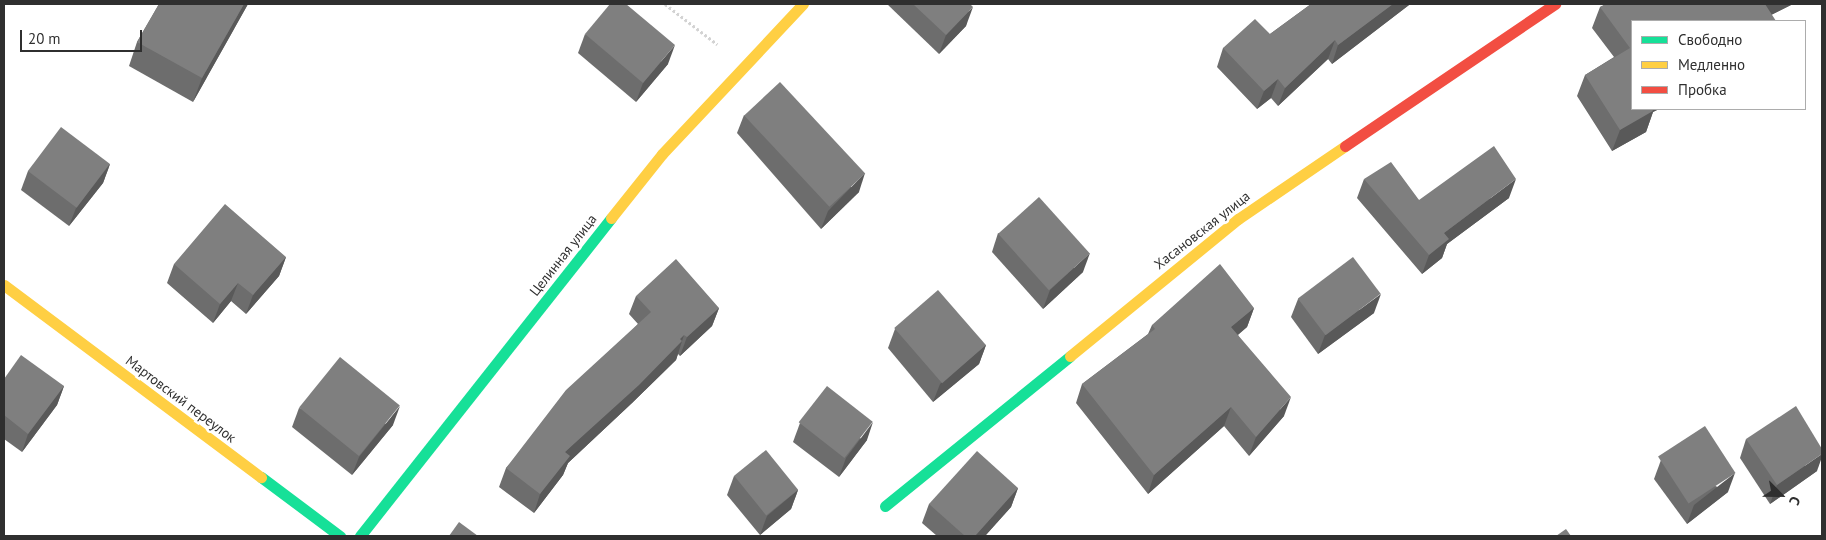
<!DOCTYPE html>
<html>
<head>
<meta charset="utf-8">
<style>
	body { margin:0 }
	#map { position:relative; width:1826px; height:540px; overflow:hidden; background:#fff; font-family:"PT Sans",sans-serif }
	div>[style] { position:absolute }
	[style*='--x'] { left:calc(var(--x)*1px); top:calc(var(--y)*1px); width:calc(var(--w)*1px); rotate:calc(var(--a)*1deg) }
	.path>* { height:3px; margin-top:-1.5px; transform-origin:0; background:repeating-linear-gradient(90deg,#d3d3d3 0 2.5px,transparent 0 5px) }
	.fast>* { height:11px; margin:-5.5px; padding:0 5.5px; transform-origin:5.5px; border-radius:5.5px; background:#16e098 }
	.slow>* { height:11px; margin:-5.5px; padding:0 5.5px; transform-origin:5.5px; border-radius:5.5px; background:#ffcf43 }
	.jam>* { height:11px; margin:-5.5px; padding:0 5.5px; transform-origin:5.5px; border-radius:5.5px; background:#f24e42 }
	.wall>* { inset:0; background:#6d6d6d }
	.shaded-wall>* { inset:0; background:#595959 }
	.building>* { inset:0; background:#7f7f7f; transform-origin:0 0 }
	span { translate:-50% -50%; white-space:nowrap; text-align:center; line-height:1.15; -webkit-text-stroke:5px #fff; paint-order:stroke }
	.street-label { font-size:14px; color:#2f2f2f }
	.frame { position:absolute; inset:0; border:5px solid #2f2f2f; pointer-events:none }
	.legend { position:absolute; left:1631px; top:20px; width:175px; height:90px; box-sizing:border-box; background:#fff; border:1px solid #acacac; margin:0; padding:6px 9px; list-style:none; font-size:15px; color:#2f2f2f }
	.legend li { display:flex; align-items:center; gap:10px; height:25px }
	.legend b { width:25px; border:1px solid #acacac }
	.north { position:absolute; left:1756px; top:470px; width:50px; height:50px; -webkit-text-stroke:4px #fff; paint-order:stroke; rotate:113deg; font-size:14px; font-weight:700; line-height:20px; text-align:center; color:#2f2f2f }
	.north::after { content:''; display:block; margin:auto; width:18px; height:22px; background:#2f2f2f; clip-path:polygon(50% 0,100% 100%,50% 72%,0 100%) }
	.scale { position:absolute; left:20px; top:30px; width:122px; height:22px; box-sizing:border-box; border:2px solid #2f2f2f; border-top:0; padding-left:6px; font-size:15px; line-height:18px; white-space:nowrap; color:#2f2f2f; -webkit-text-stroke:4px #fff; paint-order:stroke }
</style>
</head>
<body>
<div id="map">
	<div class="path">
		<div style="--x:665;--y:4;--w:66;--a:37.6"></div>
	</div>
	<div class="fast">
		<div style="--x:261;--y:477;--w:99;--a:36.8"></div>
		<div style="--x:885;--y:506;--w:238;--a:-39"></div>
		<div style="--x:360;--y:536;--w:405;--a:-51.7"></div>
	</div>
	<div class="slow">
		<div style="--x:611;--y:218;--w:82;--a:-51.4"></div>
		<div style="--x:662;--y:154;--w:206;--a:-46.8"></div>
		<div style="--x:4;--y:285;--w:321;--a:36.8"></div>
		<div style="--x:1070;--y:356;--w:217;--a:-39.2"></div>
		<div style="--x:1238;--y:219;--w:130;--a:-34.3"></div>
	</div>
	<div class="jam">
		<div style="--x:1345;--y:146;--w:254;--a:-34.1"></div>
	</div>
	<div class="wall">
		<div style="clip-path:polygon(159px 4px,248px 4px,193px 102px,129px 66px,137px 42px)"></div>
		<div style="clip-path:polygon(887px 4px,970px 4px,966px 26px,939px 54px)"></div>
		<div style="clip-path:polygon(1311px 4px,1409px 4px,1409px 5px,1332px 64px,1328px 59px,1278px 106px,1271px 98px,1257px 109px,1217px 67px,1223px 48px,1270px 34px)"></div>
		<div style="clip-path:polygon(1606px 4px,1793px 4px,1771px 15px,1632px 109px,1659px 109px,1653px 112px,1646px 132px,1612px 151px,1577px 96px,1585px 75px,1614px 57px,1592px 28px,1600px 7px)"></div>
		<div style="clip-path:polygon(585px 34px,668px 64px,636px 102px,578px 53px)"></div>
		<div style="clip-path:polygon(744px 115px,859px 192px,821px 229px,737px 133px)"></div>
		<div style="clip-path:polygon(110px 164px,103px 183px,69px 226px,21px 190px,28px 171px)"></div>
		<div style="clip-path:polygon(1364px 179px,1419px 200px,1509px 198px,1447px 244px,1442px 258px,1422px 274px,1357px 198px)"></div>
		<div style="clip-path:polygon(998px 233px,1083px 272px,1043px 309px,992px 252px)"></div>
		<div style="clip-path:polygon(286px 257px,279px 276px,246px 314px,231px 301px,213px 323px,167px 283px,174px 264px)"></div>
		<div style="clip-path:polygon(636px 296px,719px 308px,712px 326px,680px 356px,678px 354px,676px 360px,632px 403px,568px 463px,563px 475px,534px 513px,499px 487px,506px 468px,638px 324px,629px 314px)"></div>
		<div style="clip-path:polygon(1298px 299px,1374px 313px,1318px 354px,1291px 317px)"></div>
		<div style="clip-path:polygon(1254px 308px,1247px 327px,1238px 335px,1284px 416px,1249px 456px,1224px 426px,1148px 494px,1076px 403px,1082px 384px,1148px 334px,1152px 325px)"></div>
		<div style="clip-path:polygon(895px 329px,986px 345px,979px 364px,933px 402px,888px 348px)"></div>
		<div style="clip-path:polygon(4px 379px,64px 386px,57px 405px,22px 452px,4px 439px)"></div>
		<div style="clip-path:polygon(299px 408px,393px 425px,352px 475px,292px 427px)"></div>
		<div style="clip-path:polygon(800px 423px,867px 440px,839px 477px,793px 442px)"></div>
		<div style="clip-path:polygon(1746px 439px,1817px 471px,1770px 504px,1740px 458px)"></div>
		<div style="clip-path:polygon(1661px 460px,1728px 492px,1687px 524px,1654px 479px)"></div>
		<div style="clip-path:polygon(734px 476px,798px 490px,791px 509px,760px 535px,727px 495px)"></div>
		<div style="clip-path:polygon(1018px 488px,1011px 507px,985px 536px,937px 536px,922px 523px,929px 504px)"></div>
	</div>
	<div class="shaded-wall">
		<div style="clip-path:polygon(244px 4px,248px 4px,193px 102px,202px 78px)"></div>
		<div style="clip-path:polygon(1393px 4px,1409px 4px,1409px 5px,1332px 64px,1338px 45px)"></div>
		<div style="clip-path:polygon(1763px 4px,1793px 4px,1759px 21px)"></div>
		<div style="clip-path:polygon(973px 7px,966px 26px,939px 54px,946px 35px)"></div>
		<div style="clip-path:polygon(1335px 40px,1328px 59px,1278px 106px,1285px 88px)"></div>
		<div style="clip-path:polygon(675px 45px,668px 64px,636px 102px,643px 83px)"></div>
		<div style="clip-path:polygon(1278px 79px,1271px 98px,1257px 109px,1264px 91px)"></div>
		<div style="clip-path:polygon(1642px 109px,1659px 109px,1653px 112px,1646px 132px,1612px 151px,1620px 130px)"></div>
		<div style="clip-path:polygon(110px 164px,103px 183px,69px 226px,76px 208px)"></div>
		<div style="clip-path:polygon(865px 173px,859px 192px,821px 229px,828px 211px)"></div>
		<div style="clip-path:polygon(1516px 179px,1509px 198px,1447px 244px,1442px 258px,1422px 274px,1429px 255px,1444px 233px)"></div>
		<div style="clip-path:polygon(1090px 253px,1083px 272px,1043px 309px,1050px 290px)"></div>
		<div style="clip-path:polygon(286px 257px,279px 276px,246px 314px,253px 295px)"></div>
		<div style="clip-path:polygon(238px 283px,231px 301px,213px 323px,220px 304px)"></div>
		<div style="clip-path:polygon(1381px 294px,1374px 313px,1318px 354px,1325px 335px)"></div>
		<div style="clip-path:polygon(719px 308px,712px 326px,680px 356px,687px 337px)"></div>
		<div style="clip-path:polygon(1254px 308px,1247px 327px,1224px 346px,1231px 327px)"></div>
		<div style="clip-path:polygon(684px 335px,676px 360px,632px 403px,568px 463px,563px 475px,534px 513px,540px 494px,565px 452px)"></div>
		<div style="clip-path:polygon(986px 345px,979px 364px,933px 402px,940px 384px)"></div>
		<div style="clip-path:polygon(64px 386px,57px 405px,22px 452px,28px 434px)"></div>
		<div style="clip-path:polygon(1291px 397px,1284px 416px,1249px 456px,1256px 437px)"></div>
		<div style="clip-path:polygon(400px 406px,393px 425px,352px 475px,359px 457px)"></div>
		<div style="clip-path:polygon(1231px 407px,1224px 426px,1148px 494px,1154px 475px)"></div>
		<div style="clip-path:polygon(873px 422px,867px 440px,839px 477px,846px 458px)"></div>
		<div style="clip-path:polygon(1822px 454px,1822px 457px,1817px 471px,1770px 504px,1777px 485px)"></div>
		<div style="clip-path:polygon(1735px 473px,1728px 492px,1687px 524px,1694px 505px)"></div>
		<div style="clip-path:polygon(1018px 488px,1011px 507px,985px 536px,975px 536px)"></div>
		<div style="clip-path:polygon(798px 490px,791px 509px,760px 535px,767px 516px)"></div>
	</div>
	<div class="building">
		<div style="clip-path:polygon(159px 4px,244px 4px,202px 78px,137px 42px)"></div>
		<div style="clip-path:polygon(610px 4px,626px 4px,675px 45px,643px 83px,585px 34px)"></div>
		<div style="clip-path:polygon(913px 4px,970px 4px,973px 7px,946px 35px)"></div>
		<div style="clip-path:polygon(1311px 4px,1393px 4px,1338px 45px,1335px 40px,1285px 88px,1278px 79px,1264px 91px,1223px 48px,1255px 19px,1270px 34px)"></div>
		<div style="clip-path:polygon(1606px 4px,1765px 4px,1776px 21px,1632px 21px,1632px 109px,1652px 109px,1653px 111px,1620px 130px,1585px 75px,1630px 48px,1600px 7px)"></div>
		<div style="left:780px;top:82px;width:125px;height:49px;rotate:47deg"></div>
		<div style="left:61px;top:127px;width:61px;height:55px;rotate:37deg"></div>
		<div style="clip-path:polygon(1494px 146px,1516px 179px,1444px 233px,1449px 239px,1429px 255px,1364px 179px,1391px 162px,1419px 200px)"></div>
		<div style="left:1039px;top:197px;width:76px;height:55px;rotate:48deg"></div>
		<div style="clip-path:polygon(225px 204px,286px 257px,253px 295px,238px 283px,220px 304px,174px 264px)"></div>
		<div style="left:1353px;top:257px;width:46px;height:69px;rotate:53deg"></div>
		<div style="clip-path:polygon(676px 259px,719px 308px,687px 337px,684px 335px,680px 339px,682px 341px,639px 385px,565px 452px,570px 456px,540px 494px,506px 468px,566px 390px,651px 312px,636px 296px)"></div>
		<div style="clip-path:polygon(1220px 264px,1254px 308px,1231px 327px,1291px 397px,1256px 437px,1231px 407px,1154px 475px,1082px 384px,1155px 329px,1152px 325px)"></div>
		<div style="left:938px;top:290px;width:73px;height:58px;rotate:49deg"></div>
		<div style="clip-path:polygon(21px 355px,64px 386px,28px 434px,4px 415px,4px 379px)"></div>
		<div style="left:340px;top:357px;width:77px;height:65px;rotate:39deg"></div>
		<div style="left:827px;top:386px;width:58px;height:46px;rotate:38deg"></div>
		<div style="clip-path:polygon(1796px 406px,1822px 449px,1822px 454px,1777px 485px,1746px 439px)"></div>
		<div style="left:1705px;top:426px;width:56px;height:56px;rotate:57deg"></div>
		<div style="left:766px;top:450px;width:51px;height:41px;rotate:51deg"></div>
		<div style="clip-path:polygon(977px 451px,1018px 488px,975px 536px,965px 536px,929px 504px)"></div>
		<div style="clip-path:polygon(459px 522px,478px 536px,449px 536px)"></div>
		<div style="clip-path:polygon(1566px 529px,1571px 536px,1556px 536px)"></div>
	</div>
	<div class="street-label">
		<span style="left:1202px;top:230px;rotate:-38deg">Хасановская улица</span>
		<span style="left:563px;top:255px;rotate:-52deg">Целинная улица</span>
		<span style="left:181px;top:399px;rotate:37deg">Мартовский переулок</span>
	</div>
	<div class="frame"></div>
	<ul class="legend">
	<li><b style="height:6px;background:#16e098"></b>Свободно</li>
	<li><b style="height:6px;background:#ffcf43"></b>Медленно</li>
	<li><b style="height:6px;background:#f24e42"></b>Пробка</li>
	</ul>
	<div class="north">С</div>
	<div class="scale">20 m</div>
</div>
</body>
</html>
